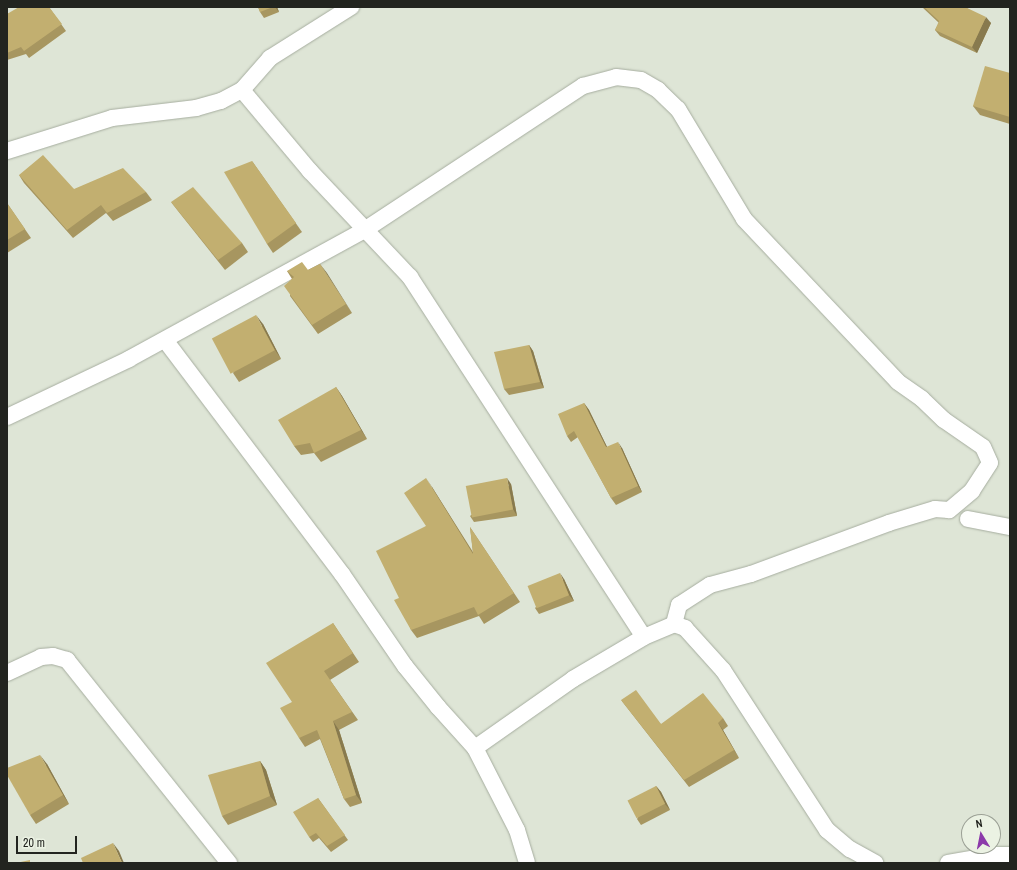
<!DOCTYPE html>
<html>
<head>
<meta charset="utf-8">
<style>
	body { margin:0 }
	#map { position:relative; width:1017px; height:870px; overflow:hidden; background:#dee5d6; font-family:"Archivo Narrow",sans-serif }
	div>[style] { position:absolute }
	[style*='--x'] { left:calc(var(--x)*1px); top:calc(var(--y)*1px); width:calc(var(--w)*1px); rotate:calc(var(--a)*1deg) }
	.roads { filter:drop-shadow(0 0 1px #a6ad9f) drop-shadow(0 0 1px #a6ad9f) }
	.street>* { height:16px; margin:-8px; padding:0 8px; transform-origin:8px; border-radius:8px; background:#fff }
	.wall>* { inset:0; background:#a79660 }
	.shaded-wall>* { inset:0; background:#887a4e }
	.building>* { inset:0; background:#c2af70; transform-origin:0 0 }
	span { translate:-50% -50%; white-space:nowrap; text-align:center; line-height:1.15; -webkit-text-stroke:3px #ebf2e3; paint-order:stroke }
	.frame { position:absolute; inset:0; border:8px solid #22241f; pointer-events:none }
	.north { position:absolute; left:961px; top:814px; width:40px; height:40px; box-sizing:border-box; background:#ebf2e3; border:1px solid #9ba095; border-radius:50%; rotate:350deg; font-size:11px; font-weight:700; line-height:16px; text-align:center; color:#22241f }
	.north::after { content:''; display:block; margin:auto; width:14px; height:18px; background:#8c3aaa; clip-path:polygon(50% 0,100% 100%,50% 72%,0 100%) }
	.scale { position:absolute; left:16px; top:836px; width:61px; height:18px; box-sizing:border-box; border:2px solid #22241f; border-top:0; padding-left:5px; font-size:12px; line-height:14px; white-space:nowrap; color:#22241f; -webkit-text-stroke:3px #ebf2e3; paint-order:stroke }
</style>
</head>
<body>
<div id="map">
	<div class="roads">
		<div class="street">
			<div style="--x:242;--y:90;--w:106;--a:50"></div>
			<div style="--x:310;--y:171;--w:146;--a:46.7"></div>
			<div style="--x:410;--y:277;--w:429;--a:57"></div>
			<div style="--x:7;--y:151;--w:110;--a:-17.4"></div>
			<div style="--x:112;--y:118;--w:85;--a:-6.8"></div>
			<div style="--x:196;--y:108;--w:26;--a:-16"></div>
			<div style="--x:221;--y:101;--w:24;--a:-28"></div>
			<div style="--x:242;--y:90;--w:43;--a:-48.8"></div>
			<div style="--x:270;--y:58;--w:96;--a:-32.2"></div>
			<div style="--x:165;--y:340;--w:293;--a:52.9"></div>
			<div style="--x:342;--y:574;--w:112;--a:55.6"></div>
			<div style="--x:405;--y:666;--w:53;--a:51.2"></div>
			<div style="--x:438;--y:707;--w:55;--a:47.9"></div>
			<div style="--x:475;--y:748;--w:92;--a:62.9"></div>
			<div style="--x:517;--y:830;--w:34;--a:73"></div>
			<div style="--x:7;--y:417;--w:135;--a:-25.4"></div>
			<div style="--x:129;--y:359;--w:270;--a:-28.7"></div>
			<div style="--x:366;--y:229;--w:260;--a:-33.4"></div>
			<div style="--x:583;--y:86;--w:34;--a:-15"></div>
			<div style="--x:616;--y:77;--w:25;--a:7"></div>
			<div style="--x:641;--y:80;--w:20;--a:30"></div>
			<div style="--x:658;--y:90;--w:28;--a:44"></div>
			<div style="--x:678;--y:109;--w:128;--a:59"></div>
			<div style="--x:744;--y:219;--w:224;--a:46.6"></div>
			<div style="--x:898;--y:382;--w:29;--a:35"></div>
			<div style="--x:922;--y:399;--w:30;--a:44"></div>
			<div style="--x:944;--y:420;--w:47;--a:34.7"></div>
			<div style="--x:983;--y:447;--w:17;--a:66"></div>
			<div style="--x:990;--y:463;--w:33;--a:123"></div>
			<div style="--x:972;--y:491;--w:30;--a:140"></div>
			<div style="--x:949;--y:510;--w:14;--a:-176"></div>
			<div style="--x:935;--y:509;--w:48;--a:163.1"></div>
			<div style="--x:889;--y:523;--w:147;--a:159.7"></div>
			<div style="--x:751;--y:574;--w:42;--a:165"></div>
			<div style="--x:710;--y:585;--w:37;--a:147"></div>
			<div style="--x:679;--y:605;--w:20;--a:105"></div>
			<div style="--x:968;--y:519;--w:43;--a:10.8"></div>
			<div style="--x:7;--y:673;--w:38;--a:-25"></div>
			<div style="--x:41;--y:657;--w:12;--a:-5"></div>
			<div style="--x:53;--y:656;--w:15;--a:16"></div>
			<div style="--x:67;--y:660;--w:260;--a:51.4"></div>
			<div style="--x:475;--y:748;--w:120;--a:-35.1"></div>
			<div style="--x:573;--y:679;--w:82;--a:-30.6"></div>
			<div style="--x:644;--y:637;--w:33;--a:-23"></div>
			<div style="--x:674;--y:624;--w:12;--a:20"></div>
			<div style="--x:685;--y:628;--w:57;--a:47.9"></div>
			<div style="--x:723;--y:670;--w:191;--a:57"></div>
			<div style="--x:827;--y:830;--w:30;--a:40"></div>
			<div style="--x:850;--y:849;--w:29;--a:29"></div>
			<div style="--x:948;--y:863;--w:47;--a:-9.9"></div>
			<div style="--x:994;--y:855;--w:16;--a:0"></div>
		</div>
	</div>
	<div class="wall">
		<div style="clip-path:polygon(49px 7px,66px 31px,29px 58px,26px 54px,7px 60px,7px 14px)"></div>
		<div style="clip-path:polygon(258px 7px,277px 7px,279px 12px,264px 18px,260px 12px)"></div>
		<div style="clip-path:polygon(922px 7px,965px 7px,991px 23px,977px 53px,940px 36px,935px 30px,939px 23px)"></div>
		<div style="clip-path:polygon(1010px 73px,1010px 124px,980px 115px,973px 106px)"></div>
		<div style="clip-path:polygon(252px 161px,302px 232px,273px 253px,267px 244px)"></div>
		<div style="clip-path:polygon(19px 175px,74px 189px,146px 192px,152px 200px,113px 221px,106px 213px,73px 238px,24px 183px)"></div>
		<div style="clip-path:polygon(171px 202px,242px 243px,248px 252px,225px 270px,178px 211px)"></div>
		<div style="clip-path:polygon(7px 203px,31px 238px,7px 253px)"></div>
		<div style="clip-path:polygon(320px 264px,352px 313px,318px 334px,290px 296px,292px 279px,287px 271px,308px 270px)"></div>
		<div style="clip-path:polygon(263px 324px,281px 359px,239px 382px,233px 373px)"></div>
		<div style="clip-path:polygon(529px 345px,533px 351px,544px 388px,509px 395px,504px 389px)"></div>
		<div style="clip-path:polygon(336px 387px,342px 396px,367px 439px,321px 462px,314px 453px,301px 455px,294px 446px)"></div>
		<div style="clip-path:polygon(584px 403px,589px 410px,607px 447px,622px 448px,642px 492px,616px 505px,611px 498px,578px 437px,571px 442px,567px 436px)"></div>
		<div style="clip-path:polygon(511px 484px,517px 516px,474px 522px,470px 516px)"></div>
		<div style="clip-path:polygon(432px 487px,473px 552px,470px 527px,520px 602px,484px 624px,479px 616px,417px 638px,411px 630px,399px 598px,426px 526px)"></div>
		<div style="clip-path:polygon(564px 579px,574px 601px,539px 614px,535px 608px)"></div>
		<div style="clip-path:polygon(333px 623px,359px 662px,330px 680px,358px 720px,339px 730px,362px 803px,350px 807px,344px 799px,320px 739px,305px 747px,299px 738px,292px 702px)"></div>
		<div style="clip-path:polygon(621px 700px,661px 724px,723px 718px,728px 726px,723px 730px,739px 758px,689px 787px)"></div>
		<div style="clip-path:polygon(260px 761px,266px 770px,277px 805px,228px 825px,222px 816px)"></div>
		<div style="clip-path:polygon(47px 764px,69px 804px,36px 824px,30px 815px)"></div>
		<div style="clip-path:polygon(656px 786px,661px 792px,670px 810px,641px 825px,637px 819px)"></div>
		<div style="clip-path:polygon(318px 798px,348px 840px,331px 852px,319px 838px,313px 842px,309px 837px)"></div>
	</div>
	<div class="shaded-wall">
		<div style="clip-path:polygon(275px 7px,277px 7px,279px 12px)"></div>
		<div style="clip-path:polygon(986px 17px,991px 23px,977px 53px,972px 47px)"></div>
		<div style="clip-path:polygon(320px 264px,327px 273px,352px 313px,346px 304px)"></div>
		<div style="clip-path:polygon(256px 315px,263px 324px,281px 359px,275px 350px)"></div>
		<div style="clip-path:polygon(529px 345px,533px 351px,544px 388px,540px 382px)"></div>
		<div style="clip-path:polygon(336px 387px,342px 396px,367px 439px,361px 430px)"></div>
		<div style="clip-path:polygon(584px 403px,589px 410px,610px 453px,606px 447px)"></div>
		<div style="clip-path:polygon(618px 442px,622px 448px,642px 492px,638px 486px)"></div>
		<div style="clip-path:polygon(426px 478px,432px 487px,479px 563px,473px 554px)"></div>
		<div style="clip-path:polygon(507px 478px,511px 484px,517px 516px,513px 509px)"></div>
		<div style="clip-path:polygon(560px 573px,564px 579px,574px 601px,569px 595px)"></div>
		<div style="clip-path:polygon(333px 721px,339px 730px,362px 803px,356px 795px)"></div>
		<div style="clip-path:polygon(718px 723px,723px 730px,739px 758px,734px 750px)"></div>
		<div style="clip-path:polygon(40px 755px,47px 764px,69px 804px,63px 795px)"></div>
		<div style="clip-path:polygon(260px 761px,266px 770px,277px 805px,270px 796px)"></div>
		<div style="clip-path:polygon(656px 786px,661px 792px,670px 810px,665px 804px)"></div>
		<div style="clip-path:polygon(113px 843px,119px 851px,124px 863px,122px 863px)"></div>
	</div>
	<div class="building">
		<div style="clip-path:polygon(19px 7px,49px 7px,62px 24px,24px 51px,21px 47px,7px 53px,7px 14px)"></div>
		<div style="clip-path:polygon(258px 7px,273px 7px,260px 12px)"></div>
		<div style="clip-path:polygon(924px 7px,965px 7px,986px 17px,972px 47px,935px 30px,939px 21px)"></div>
		<div style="clip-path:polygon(985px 66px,1010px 73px,1010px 117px,973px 106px)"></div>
		<div style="clip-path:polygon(43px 155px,74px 189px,123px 168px,146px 192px,107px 213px,101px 205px,67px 230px,19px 175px)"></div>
		<div style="clip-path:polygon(252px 161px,296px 223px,267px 244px,224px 172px)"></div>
		<div style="clip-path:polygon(193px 187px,242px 243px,218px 260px,171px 202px)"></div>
		<div style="clip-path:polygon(7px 203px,25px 229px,7px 240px)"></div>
		<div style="clip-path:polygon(302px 262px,308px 270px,320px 264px,346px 304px,312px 325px,284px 286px,294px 277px,287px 271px)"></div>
		<div style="left:256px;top:315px;width:40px;height:50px;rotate:62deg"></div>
		<div style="clip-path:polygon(529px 345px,540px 382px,504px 389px,494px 352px)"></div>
		<div style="clip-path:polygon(336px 387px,361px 430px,314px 453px,310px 443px,294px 446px,278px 420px)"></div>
		<div style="clip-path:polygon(584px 403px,606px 447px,618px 442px,638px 486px,611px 498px,574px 431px,567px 436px,558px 414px)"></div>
		<div style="clip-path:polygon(426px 478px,473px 554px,470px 527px,514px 593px,478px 615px,474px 607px,411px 630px,394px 600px,399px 598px,376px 551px,426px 526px,404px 493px)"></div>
		<div style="left:507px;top:478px;width:32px;height:42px;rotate:79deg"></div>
		<div style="left:560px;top:573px;width:24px;height:35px;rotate:68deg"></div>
		<div style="clip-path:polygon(333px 623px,353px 653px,324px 671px,352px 712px,333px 721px,356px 795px,344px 799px,317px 730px,299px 738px,280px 708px,292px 702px,266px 663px)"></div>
		<div style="clip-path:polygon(636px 690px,661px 724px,703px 693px,723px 718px,718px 723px,734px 750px,684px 780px,621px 700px)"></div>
		<div style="clip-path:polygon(40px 755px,63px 795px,30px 815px,7px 775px,7px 768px)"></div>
		<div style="clip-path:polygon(260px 761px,270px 796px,222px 816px,208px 775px)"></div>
		<div style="left:656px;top:786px;width:20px;height:32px;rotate:63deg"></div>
		<div style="clip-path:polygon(318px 798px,345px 835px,327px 846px,316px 833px,309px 837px,293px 812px)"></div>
		<div style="clip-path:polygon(113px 843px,122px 863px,83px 863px,81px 858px)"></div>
		<div style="clip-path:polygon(30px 860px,30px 863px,16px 863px)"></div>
	</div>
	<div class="frame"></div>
	<div class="north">N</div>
	<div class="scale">20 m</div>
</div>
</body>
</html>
